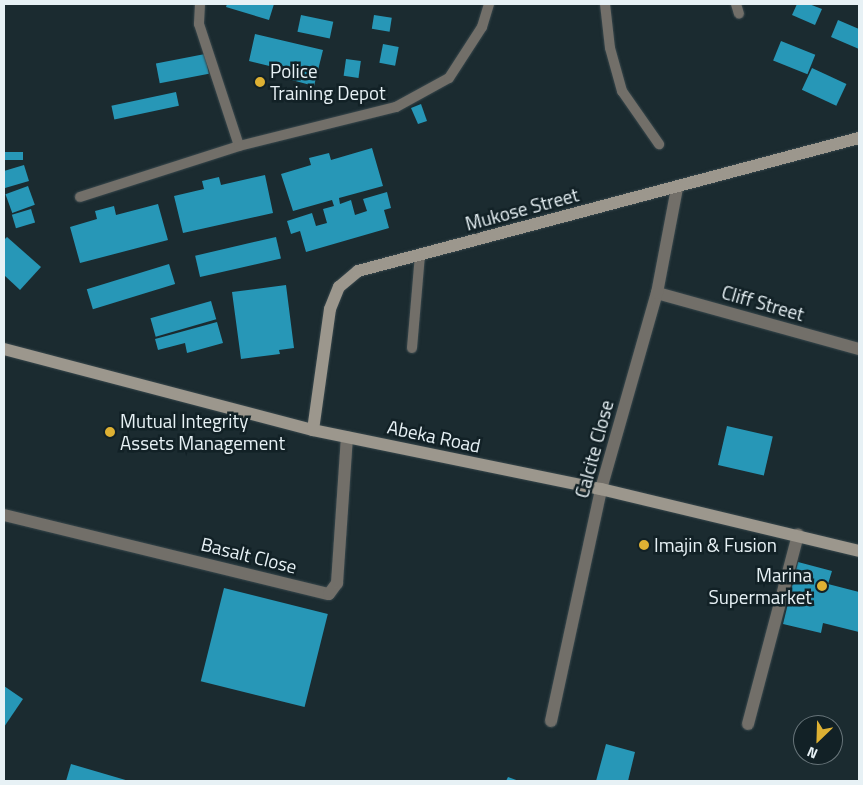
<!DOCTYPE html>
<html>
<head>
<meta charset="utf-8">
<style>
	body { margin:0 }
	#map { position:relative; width:863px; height:785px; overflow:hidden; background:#1b2b30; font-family:"Titillium Web",sans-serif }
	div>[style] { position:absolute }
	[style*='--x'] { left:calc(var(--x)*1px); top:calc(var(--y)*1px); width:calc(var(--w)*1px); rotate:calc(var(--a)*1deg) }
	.building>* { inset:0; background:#2797b7; transform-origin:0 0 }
	.roads { filter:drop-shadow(0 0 1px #38474c) drop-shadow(0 0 1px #38474c) }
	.lane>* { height:10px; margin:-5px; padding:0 5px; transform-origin:5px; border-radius:5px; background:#726f69 }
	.street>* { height:12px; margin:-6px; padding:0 6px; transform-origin:6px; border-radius:6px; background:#726f69 }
	.secondary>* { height:12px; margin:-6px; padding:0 6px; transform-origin:6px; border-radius:6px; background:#9c978d }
	.dots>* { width:14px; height:14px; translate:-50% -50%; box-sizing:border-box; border:2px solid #122126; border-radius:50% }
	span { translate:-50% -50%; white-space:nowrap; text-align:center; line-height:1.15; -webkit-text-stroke:5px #122126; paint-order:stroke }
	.poi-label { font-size:19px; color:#e7f1f5 }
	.left { translate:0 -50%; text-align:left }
	.right { translate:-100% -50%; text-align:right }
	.street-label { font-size:19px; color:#e7f1f5 }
	.frame { position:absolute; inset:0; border:5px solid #e7f1f5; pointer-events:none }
	.north { position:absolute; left:793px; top:715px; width:50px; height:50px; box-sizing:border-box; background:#122126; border:1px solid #677479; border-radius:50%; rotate:204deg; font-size:14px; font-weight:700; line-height:20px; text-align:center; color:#e7f1f5 }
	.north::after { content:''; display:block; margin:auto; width:18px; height:22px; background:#deb133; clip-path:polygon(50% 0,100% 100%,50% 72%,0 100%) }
</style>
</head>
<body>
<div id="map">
	<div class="building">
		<div style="clip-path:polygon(227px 4px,274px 4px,269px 20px,226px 7px)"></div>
		<div style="clip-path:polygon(797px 4px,809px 4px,822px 9px,815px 25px,792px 15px)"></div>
		<div style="left:301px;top:15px;width:33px;height:17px;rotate:12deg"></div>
		<div style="left:374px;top:15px;width:18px;height:14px;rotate:9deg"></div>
		<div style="clip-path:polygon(838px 20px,859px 29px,859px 49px,831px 37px)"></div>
		<div style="clip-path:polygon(255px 34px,323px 50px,314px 86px,288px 79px,290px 71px,249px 61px)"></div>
		<div style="left:781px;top:41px;width:37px;height:21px;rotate:22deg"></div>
		<div style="left:383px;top:44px;width:16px;height:19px;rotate:11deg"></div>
		<div style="left:205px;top:54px;width:20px;height:50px;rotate:79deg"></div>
		<div style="left:346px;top:59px;width:15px;height:17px;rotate:8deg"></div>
		<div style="left:812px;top:68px;width:38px;height:24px;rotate:25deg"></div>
		<div style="left:176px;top:92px;width:14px;height:66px;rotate:78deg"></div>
		<div style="clip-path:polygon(421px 104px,427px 121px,418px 124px,411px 108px)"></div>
		<div style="clip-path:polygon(372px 148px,383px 186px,339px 198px,340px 204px,351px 200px,355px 215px,367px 211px,363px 199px,387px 192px,391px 208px,384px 210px,389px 228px,306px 252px,300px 231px,291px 234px,287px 221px,312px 213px,316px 226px,327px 223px,323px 209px,334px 206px,332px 200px,293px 211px,281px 174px,311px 165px,309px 158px,329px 153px,331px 160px)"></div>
		<div style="left:23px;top:152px;width:8px;height:19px;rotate:90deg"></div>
		<div style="clip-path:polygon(24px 165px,29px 181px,5px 188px,4px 171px)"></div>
		<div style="clip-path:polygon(265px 175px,273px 213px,183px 233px,174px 196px,204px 189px,202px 181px,219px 177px,221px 185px)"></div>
		<div style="left:28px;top:186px;width:20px;height:24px;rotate:70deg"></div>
		<div style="clip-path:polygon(158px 204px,168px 240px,80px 263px,70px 227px,97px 219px,95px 211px,114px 206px,116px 215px)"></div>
		<div style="left:31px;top:209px;width:14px;height:20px;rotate:73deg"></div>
		<div style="clip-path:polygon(7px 237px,41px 267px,20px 290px,4px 275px,4px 240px)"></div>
		<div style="left:276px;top:237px;width:22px;height:83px;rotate:77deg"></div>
		<div style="left:169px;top:264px;width:21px;height:86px;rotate:73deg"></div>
		<div style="clip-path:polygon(286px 285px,294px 348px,279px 350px,280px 354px,241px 359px,232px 292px)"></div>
		<div style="left:211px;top:301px;width:19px;height:63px;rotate:74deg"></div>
		<div style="clip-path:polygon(217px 322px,223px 343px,187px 353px,185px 343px,158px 350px,155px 339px)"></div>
		<div style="left:727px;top:426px;width:47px;height:40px;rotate:13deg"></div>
		<div style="clip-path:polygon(798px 562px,832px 571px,828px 584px,859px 592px,859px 632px,823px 623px,821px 633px,783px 624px)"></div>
		<div style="left:224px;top:588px;width:107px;height:96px;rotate:14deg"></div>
		<div style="clip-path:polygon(4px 686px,23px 699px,4px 727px)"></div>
		<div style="clip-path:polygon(606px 744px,635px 752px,628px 781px,596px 781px)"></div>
		<div style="clip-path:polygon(71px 764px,129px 781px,66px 781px)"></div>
		<div style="clip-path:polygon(508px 777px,519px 781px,506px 781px)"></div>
	</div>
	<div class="roads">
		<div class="lane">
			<div style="--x:200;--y:4;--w:20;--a:93"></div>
			<div style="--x:199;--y:24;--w:128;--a:71.8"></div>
			<div style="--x:605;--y:4;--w:44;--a:83.5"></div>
			<div style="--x:610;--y:48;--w:45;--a:74.4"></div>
			<div style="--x:622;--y:91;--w:65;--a:55.1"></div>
			<div style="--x:736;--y:4;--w:10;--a:73"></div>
			<div style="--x:80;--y:197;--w:167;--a:-17.8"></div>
			<div style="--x:239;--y:146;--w:162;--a:-14"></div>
			<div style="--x:396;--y:107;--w:60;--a:-28.7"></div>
			<div style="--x:449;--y:78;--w:61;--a:-57.1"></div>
			<div style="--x:482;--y:27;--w:24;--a:-73"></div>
			<div style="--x:412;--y:348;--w:93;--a:-85.1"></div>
		</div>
		<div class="street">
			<div style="--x:657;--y:293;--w:210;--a:15.5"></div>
			<div style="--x:4;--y:515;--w:334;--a:13.7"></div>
			<div style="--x:329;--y:594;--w:14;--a:-54"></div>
			<div style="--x:337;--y:583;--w:146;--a:-86.1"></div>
			<div style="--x:551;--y:721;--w:237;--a:-77.8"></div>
			<div style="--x:601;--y:489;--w:204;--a:-74.1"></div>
			<div style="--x:657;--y:293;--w:107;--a:-79.2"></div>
			<div style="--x:748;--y:724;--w:196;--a:-75.2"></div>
		</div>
		<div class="secondary">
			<div style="--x:4;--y:349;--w:319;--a:14.7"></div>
			<div style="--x:313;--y:430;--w:294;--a:11.6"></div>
			<div style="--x:601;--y:489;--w:265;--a:13.5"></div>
			<div style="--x:313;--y:430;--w:122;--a:-82"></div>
			<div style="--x:330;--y:309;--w:24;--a:-68"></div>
			<div style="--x:339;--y:287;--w:25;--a:-40"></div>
			<div style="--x:358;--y:271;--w:518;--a:-14.87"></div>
		</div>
	</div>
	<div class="dots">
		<div style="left:260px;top:82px;background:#deb133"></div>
		<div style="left:110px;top:432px;background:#deb133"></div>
		<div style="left:644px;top:545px;background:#deb133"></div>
		<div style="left:822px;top:586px;background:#deb133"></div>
	</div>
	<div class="poi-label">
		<span class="left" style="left:270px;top:82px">Police<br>Training Depot</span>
		<span class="left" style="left:120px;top:432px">Mutual Integrity<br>Assets Management</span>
		<span class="left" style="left:654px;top:545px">Imajin &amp; Fusion</span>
		<span class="right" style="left:812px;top:586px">Marina<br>Supermarket</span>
	</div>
	<div class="street-label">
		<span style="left:522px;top:209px;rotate:-15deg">Mukose Street</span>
		<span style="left:763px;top:303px;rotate:16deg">Cliff Street</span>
		<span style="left:434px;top:436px;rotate:12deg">Abeka Road</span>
		<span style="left:594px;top:449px;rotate:-75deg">Calcite Close</span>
		<span style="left:249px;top:555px;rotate:14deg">Basalt Close</span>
	</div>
	<div class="frame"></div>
	<div class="north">N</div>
</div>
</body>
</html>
